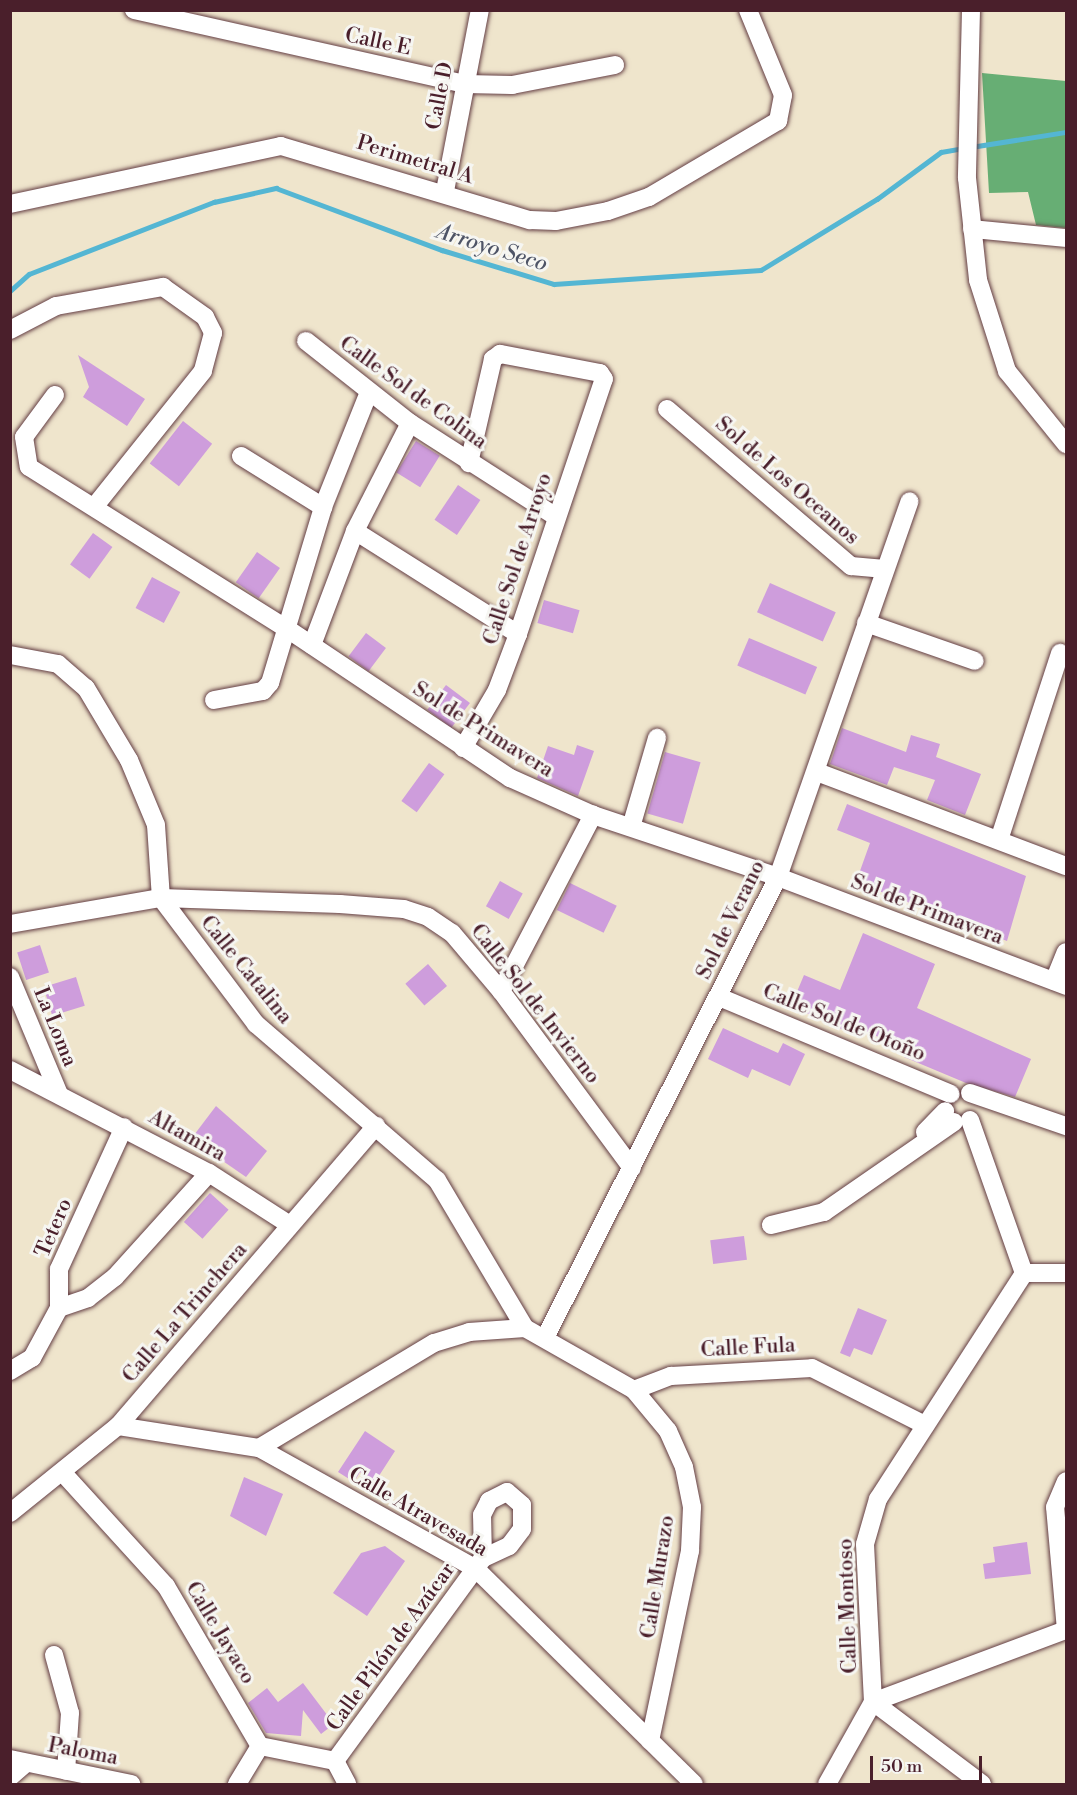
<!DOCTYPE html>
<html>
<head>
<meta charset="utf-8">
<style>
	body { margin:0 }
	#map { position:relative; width:1077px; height:1795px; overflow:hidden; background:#efe5cc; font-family:"Libre Bodoni",serif }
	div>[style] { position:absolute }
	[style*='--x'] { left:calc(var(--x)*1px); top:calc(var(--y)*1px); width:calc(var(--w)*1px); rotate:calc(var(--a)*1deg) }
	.forest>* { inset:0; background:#67ae74 }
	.stream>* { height:4.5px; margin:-2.25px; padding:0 2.25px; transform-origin:2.25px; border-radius:2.25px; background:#54b6d3 }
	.building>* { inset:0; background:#ce9ddc; transform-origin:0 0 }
	.roads { filter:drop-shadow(0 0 2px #633d43) drop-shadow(0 0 2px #633d43) }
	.street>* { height:18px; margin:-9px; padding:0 9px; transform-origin:9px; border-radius:9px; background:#fff }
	span { translate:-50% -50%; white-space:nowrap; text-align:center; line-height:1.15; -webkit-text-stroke:6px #f6f6f2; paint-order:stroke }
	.street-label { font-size:21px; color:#4a1f2b }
	.water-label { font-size:22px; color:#4e5466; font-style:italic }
	.frame { position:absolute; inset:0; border:12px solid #4a1f2b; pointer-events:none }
	.scale { position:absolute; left:870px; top:1756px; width:112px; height:27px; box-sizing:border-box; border:3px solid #4a1f2b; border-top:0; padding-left:8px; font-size:18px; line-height:21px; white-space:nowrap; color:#4a1f2b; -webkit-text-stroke:4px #f6f6f2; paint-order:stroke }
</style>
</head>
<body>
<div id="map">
	<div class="forest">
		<div style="clip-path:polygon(982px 73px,1066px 81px,1066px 228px,1036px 225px,1028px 192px,989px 193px)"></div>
	</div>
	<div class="stream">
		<div style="--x:971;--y:147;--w:96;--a:-9"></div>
		<div style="--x:10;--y:291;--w:25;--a:-42"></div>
		<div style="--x:29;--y:274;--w:199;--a:-21.3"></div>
		<div style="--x:214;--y:202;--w:64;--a:-12.7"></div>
		<div style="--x:276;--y:188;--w:177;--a:20.5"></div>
		<div style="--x:442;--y:250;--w:117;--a:16.9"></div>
		<div style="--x:554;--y:284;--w:207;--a:-3.9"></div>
		<div style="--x:761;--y:270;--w:136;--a:-31.5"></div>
		<div style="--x:877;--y:199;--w:79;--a:-36.3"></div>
		<div style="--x:941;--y:152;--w:22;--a:-10"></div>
	</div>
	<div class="building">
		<div style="clip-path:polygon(78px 355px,145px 399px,127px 426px,83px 397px,89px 387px)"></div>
		<div style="left:183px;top:421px;width:37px;height:54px;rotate:38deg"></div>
		<div style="left:416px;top:441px;width:28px;height:37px;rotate:32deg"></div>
		<div style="left:458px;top:485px;width:27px;height:42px;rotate:34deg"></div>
		<div style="left:93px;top:533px;width:24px;height:39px;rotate:36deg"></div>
		<div style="left:257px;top:552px;width:28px;height:37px;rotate:35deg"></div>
		<div style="left:152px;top:577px;width:32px;height:35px;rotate:28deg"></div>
		<div style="left:770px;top:583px;width:72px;height:32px;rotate:24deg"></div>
		<div style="left:544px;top:600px;width:37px;height:24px;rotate:16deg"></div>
		<div style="left:366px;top:633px;width:25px;height:29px;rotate:37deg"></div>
		<div style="left:749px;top:638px;width:74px;height:30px;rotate:23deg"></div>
		<div style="left:446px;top:685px;width:30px;height:31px;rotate:37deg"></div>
		<div style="clip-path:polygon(842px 728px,906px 752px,911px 735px,940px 744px,936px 757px,981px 774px,965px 815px,927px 800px,935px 780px,894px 767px,887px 785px,830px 764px)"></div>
		<div style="clip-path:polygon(577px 745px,594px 751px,578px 796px,537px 778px,548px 746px,574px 755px)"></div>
		<div style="left:665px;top:752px;width:37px;height:64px;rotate:16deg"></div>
		<div style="left:429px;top:763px;width:19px;height:47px;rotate:36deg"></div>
		<div style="clip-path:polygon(847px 804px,1026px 876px,1007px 941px,856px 882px,870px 843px,837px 830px)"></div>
		<div style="left:500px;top:881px;width:26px;height:29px;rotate:29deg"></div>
		<div style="left:570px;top:883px;width:52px;height:30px;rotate:26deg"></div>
		<div style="clip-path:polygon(863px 933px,935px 964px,917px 1008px,1031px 1059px,1015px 1097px,966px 1083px,904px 1057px,907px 1049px,864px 1031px,861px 1038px,791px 1006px,804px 975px,840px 990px)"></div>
		<div style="left:40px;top:945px;width:29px;height:24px;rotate:72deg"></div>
		<div style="left:428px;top:964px;width:29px;height:30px;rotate:49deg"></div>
		<div style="left:76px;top:977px;width:30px;height:34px;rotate:73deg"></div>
		<div style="clip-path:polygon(723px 1028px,778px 1053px,783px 1043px,805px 1054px,790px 1086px,752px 1069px,748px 1078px,708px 1059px)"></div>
		<div style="clip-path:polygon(216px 1106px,267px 1151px,246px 1177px,191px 1139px)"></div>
		<div style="left:210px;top:1193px;width:25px;height:39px;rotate:42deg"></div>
		<div style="left:744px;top:1236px;width:24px;height:34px;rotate:83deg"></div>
		<div style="clip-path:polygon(858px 1308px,887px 1320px,872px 1355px,854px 1348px,850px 1357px,840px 1353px)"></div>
		<div style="clip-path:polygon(365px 1431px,395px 1451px,375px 1482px,360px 1472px,354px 1482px,338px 1472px)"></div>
		<div style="clip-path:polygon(244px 1477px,283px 1494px,266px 1536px,230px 1516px)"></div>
		<div style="clip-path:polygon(1027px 1542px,1031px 1574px,985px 1579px,983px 1564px,995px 1562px,993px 1547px)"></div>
		<div style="clip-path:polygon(385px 1546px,405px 1561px,367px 1616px,333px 1593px,361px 1553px)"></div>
		<div style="clip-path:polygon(303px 1683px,334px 1724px,321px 1734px,303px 1710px,301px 1736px,266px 1733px,248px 1703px,267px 1688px,278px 1702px)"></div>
	</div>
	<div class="roads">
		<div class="street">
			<div style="--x:134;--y:10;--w:339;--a:12.6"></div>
			<div style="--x:465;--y:84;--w:47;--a:1.2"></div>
			<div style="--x:512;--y:85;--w:105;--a:-11"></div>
			<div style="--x:971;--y:10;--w:168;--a:91.4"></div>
			<div style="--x:967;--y:178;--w:103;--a:83.8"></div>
			<div style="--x:978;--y:280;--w:96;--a:72.3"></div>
			<div style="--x:1007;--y:371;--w:94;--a:51.1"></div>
			<div style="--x:445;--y:191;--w:184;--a:-79.1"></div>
			<div style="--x:10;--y:204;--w:277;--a:-12.1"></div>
			<div style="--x:281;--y:146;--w:260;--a:16.6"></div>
			<div style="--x:530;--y:220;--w:26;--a:2"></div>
			<div style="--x:556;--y:221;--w:53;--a:-10.9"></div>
			<div style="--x:608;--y:211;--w:43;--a:-18.9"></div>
			<div style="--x:649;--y:197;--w:150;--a:-30.5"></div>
			<div style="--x:778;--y:121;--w:26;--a:-79"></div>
			<div style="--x:783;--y:95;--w:92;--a:-112.4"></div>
			<div style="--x:972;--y:229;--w:94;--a:5.5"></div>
			<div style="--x:10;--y:330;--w:52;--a:-27.6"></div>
			<div style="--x:56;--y:306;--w:109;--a:-10.1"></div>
			<div style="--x:163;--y:287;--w:52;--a:35.5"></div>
			<div style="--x:205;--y:317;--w:18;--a:63"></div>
			<div style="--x:213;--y:333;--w:39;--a:105"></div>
			<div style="--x:203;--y:371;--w:174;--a:128.7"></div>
			<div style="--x:306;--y:341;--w:132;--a:38.3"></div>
			<div style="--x:410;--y:423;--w:172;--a:32.7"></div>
			<div style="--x:55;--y:395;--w:52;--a:126.4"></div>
			<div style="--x:24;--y:437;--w:30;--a:81"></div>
			<div style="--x:29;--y:467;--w:303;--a:32.1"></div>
			<div style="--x:286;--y:628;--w:270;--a:33.8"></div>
			<div style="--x:510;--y:778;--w:91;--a:24"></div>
			<div style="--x:593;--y:815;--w:195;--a:18.5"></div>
			<div style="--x:778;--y:877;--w:308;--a:20.7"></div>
			<div style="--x:667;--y:409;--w:242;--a:40.5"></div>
			<div style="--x:851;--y:566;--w:34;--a:5"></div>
			<div style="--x:241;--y:456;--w:97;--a:31.9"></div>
			<div style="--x:355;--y:531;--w:193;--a:32.3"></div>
			<div style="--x:866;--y:623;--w:115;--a:19.2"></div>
			<div style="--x:312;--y:645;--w:122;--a:-69.3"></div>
			<div style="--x:355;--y:531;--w:121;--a:-63"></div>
			<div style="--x:10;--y:655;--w:49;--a:10.6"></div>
			<div style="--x:58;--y:664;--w:37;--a:41"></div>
			<div style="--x:86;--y:688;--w:84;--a:59.2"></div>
			<div style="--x:129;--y:760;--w:70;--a:67.4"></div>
			<div style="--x:156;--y:825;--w:73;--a:86.1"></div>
			<div style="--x:161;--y:898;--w:158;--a:53"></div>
			<div style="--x:256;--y:1024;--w:239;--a:40.8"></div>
			<div style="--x:437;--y:1180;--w:172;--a:59.3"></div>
			<div style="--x:214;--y:700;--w:50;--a:-10.4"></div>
			<div style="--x:263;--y:691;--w:11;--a:-49"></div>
			<div style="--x:270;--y:683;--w:184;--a:-73.2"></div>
			<div style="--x:323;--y:507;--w:124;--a:-68.2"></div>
			<div style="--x:463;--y:748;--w:67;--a:-59.6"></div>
			<div style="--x:497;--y:690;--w:60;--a:-69.4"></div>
			<div style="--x:518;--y:634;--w:269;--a:-71.4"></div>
			<div style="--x:604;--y:379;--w:7;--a:-124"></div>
			<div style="--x:600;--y:373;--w:102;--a:-169.2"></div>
			<div style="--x:500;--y:354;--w:9;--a:144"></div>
			<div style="--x:493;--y:359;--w:107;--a:103"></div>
			<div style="--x:817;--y:772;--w:266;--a:20.7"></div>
			<div style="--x:631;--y:827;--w:93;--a:-73.7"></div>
			<div style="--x:999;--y:840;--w:197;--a:-71.9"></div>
			<div style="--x:10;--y:924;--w:153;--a:-9.8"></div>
			<div style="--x:161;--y:898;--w:179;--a:1.9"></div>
			<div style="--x:340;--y:904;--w:64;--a:4.5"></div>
			<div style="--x:404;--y:909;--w:25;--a:18"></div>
			<div style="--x:428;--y:917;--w:29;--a:34"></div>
			<div style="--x:452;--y:933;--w:76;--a:49.8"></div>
			<div style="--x:501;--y:991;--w:220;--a:53.5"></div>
			<div style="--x:10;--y:977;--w:127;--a:67.3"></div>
			<div style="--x:1054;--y:981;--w:31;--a:-68"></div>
			<div style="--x:501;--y:991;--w:199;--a:-62.4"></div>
			<div style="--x:719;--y:997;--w:251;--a:22.7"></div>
			<div style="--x:10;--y:1070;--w:224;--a:27.4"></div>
			<div style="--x:209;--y:1173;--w:96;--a:32.7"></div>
			<div style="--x:970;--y:1093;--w:102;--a:19"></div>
			<div style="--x:970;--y:1120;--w:162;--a:70.6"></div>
			<div style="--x:925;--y:1132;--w:29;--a:-46"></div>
			<div style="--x:771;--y:1225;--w:55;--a:-13.8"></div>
			<div style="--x:824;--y:1212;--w:158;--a:-34.7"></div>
			<div style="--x:1024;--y:1273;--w:42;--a:0"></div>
			<div style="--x:59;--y:1308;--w:31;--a:-19"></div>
			<div style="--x:88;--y:1298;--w:34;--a:-38"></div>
			<div style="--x:115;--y:1277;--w:140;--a:-47.9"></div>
			<div style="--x:545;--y:1338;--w:517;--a:-63.19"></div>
			<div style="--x:778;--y:877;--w:398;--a:-70.7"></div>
			<div style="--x:10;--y:1371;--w:26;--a:-31"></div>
			<div style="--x:32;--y:1358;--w:57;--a:-61.6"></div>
			<div style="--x:59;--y:1308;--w:39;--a:-90"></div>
			<div style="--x:59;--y:1269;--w:156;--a:-65.4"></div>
			<div style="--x:634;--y:1390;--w:40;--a:-21"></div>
			<div style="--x:671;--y:1376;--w:141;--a:-3.2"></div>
			<div style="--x:812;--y:1368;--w:127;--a:26.8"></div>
			<div style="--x:118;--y:1426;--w:143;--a:8.9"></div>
			<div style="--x:259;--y:1448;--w:248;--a:29.1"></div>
			<div style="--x:476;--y:1569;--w:306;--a:44.6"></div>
			<div style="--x:259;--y:1448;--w:204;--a:-31"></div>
			<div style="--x:434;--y:1343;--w:37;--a:-17"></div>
			<div style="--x:469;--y:1332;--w:56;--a:-4.1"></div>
			<div style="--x:525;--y:1328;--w:125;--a:29.6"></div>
			<div style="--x:634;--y:1390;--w:53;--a:50.3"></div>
			<div style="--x:668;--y:1431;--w:39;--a:66"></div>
			<div style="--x:684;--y:1467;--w:41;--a:78.7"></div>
			<div style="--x:692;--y:1507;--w:44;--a:92.6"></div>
			<div style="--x:690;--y:1551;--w:194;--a:101.9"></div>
			<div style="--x:63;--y:1473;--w:153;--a:47.7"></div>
			<div style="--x:166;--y:1586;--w:186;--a:59.6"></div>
			<div style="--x:507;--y:1492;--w:20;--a:41"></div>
			<div style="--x:522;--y:1505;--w:24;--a:90"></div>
			<div style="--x:522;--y:1529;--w:21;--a:127"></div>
			<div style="--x:509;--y:1546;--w:29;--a:155"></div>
			<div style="--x:483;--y:1558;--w:43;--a:-91.3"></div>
			<div style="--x:482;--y:1515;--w:16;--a:-63"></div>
			<div style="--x:489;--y:1501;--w:20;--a:-27"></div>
			<div style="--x:10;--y:1513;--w:139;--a:-38.9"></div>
			<div style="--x:118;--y:1426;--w:396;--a:-49.3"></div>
			<div style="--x:1066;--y:1630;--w:123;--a:-95.1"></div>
			<div style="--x:1055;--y:1507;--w:28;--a:-67"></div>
			<div style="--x:54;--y:1655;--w:60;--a:74.6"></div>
			<div style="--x:70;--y:1713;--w:58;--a:93.9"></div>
			<div style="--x:260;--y:1746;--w:76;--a:11.3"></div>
			<div style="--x:335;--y:1761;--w:26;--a:62"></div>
			<div style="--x:10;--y:1759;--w:124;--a:11.7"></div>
			<div style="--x:335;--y:1761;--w:251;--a:-53.9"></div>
			<div style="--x:10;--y:1777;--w:21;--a:-41"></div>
			<div style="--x:237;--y:1784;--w:44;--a:-58.8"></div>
			<div style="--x:827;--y:1784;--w:94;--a:-60.7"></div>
			<div style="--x:873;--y:1702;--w:206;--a:-20.5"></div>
			<div style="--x:982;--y:1784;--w:136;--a:-143"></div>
			<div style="--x:873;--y:1702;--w:158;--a:-92.9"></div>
			<div style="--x:865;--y:1544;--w:47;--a:-73.9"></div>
			<div style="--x:878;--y:1499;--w:269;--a:-57.1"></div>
		</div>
	</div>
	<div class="street-label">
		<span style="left:378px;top:42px;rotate:12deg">Calle E</span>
		<span style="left:440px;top:96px;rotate:-79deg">Calle D</span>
		<span style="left:415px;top:160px;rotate:17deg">Perimetral A</span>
		<span style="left:413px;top:393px;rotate:36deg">Calle Sol de Colina</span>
		<span style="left:787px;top:481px;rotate:41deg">Sol de Los Oceanos</span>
		<span style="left:518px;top:559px;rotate:-72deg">Calle Sol de Arroyo</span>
		<span style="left:483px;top:730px;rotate:32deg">Sol de Primavera</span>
		<span style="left:927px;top:910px;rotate:21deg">Sol de Primavera</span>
		<span style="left:731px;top:920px;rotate:-64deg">Sol de Verano</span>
		<span style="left:246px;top:970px;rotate:51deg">Calle Catalina</span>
		<span style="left:535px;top:1004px;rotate:52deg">Calle Sol de Invierno</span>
		<span style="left:844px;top:1023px;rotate:22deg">Calle Sol de Otoño</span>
		<span style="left:55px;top:1027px;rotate:68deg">La Loma</span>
		<span style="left:187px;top:1136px;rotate:29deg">Altamira</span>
		<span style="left:54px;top:1228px;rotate:-67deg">Tetero</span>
		<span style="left:185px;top:1313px;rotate:-49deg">Calle La Trinchera</span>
		<span style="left:748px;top:1348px;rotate:-3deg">Calle Fula</span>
		<span style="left:418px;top:1512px;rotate:30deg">Calle Atravesada</span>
		<span style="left:658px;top:1577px;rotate:-81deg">Calle Murazo</span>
		<span style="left:848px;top:1606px;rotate:-92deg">Calle Montoso</span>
		<span style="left:220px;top:1633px;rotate:59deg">Calle Jayaco</span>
		<span style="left:391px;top:1647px;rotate:-54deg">Calle Pilón de Azúcar</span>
		<span style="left:83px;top:1752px;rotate:11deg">Paloma</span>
	</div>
	<div class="water-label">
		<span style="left:492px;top:248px;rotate:17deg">Arroyo Seco</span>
	</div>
	<div class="frame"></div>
	<div class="scale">50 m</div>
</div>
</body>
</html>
